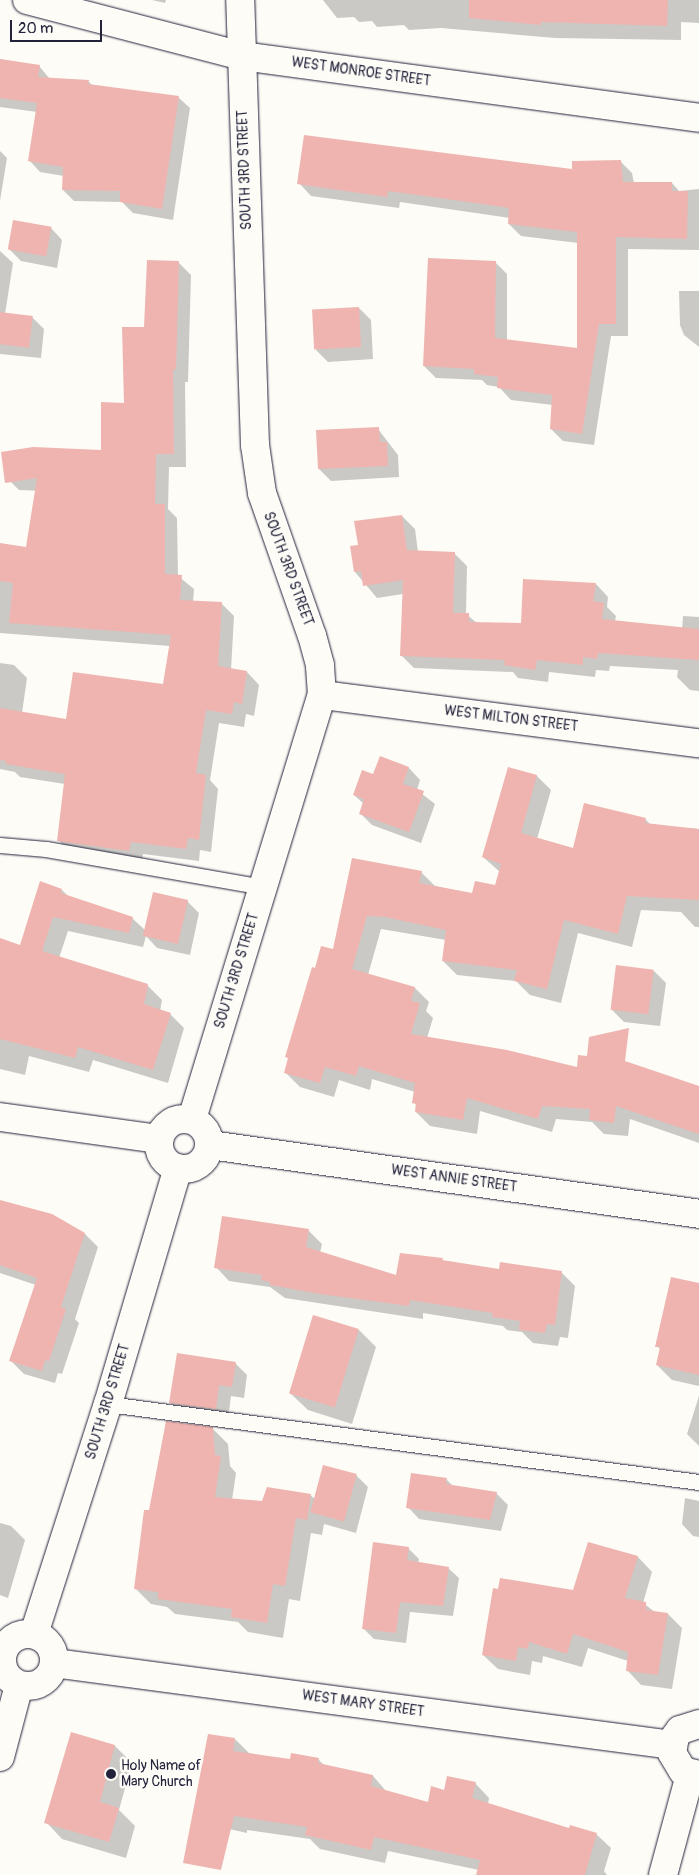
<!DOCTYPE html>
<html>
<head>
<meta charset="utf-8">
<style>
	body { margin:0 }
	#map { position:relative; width:699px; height:1875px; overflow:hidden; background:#fdfcf7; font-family:Pangolin,sans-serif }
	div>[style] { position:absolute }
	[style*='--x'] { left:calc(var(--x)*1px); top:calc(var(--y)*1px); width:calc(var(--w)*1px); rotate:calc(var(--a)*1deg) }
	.shadow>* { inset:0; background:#0003 }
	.building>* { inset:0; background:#efb4af; transform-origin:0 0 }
	.roads { filter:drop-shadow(0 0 1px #22223b) drop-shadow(0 0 1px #22223b) }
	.lane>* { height:15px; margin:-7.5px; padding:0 7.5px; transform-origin:7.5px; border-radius:7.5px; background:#fdfcf7 }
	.street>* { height:28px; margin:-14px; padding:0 14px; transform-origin:14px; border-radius:14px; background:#fdfcf7 }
	.secondary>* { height:28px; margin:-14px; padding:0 14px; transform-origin:14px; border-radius:14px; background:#fdfcf7 }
	.secondary>.ring { margin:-14px; padding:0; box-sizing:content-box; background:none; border:28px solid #fdfcf7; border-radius:50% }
	.dots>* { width:14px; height:14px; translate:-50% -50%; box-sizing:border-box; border:2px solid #fdfcf7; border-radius:50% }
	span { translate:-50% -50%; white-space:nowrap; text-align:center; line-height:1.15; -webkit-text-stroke:5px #fdfcf7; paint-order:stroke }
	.street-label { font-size:14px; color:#22223b }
	.poi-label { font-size:14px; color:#22223b }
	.left { translate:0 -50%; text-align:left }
	.scale { position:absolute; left:10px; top:20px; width:92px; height:22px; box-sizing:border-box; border:2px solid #22223b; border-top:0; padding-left:6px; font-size:15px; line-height:18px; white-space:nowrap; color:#22223b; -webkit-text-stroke:4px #fdfcf7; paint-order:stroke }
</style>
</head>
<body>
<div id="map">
	<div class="shadow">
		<div style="clip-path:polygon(152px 0,166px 0,165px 3px)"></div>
		<div style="clip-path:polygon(323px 0,699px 0,699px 23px,681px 22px,681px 40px,555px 38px,441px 28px,409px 30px,404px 25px,377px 27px,372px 21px,359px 22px,354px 17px,337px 18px)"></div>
		<div style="clip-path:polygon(0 59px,39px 66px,50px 79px,88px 81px,93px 86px,178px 97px,190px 108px,173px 220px,133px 213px,122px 202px,74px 201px,63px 190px,64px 176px,40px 172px,29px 160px,37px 112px,0 107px)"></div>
		<div style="clip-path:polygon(0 151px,7px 158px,0 201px)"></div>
		<div style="clip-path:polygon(620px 161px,632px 173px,634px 183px,672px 183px,679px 191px,699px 189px,699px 250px,628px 249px,628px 336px,611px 336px,594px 445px,563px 441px,551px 429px,553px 405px,511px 400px,499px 387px,487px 385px,482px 380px,436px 378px,424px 366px,495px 262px,507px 274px,507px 341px,578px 350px,578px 243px,521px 236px,509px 224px,510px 218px,400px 202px,399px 208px,311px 196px,299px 183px,573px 170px)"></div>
		<div style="clip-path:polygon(51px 228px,62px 240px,57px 268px,21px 261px,9px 249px)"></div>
		<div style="clip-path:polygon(0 251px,13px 263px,5px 314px,32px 317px,44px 329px,41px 358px,0 354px)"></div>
		<div style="clip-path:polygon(178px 262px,191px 275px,188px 382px,185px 382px,186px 467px,169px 467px,168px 509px,177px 518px,178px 576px,194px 589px,193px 602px,221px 603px,234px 616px,231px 670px,247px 672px,259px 685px,254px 716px,246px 714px,244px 727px,219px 723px,210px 780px,218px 789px,211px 852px,200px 850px,199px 861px,143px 854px,142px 863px,71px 853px,58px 840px,65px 784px,20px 777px,15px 772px,0 769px,0 663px,14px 665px,27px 678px,22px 713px,67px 721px,164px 686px,170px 646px,0 633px,0 545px,27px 548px,45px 491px,19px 490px,6px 477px,103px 452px,125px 404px,145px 328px)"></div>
		<div style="clip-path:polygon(679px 291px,699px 291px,699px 347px,684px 335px,680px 325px)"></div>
		<div style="clip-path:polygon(359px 308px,371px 320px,373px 359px,328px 362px,316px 350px)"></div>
		<div style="clip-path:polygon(378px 429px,398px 455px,399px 477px,331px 481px,319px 469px)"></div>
		<div style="clip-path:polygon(402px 516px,415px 529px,418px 552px,455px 554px,467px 566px,466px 614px,477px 623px,522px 625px,596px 584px,608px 597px,607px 607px,616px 616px,615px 621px,682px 629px,683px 616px,699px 617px,699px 691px,690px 690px,677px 677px,678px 670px,610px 666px,609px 671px,596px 670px,595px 677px,549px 672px,548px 682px,518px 678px,513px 672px,414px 668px,401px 655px,403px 594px,377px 598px,355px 572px,359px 546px)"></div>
		<div style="clip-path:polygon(409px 768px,420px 780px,417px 790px,435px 804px,421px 843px,372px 825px,360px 813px,364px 804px,354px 795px,374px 775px)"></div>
		<div style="clip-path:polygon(509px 768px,537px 776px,551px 790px,537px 839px,574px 849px,585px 804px,646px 820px,651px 825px,699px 829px,699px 927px,695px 927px,681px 912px,641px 910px,632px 947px,578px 933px,561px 1003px,530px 995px,516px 981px,457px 975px,443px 961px,446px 940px,381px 929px,368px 975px,415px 988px,429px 1002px,426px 1011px,433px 1018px,427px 1038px,578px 1068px,699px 1087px,699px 1143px,630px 1119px,628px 1136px,604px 1134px,592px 1122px,556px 1119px,552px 1132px,480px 1111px,477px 1134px,430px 1126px,416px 1112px,415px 1092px,372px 1079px,370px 1090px,339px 1080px,334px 1097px,300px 1087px,286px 1073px,334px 951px,353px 859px,421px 872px,435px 886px,473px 894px,496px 886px,500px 872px,483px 857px)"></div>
		<div style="clip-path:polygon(62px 890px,69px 897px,132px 918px,146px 931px,187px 901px,199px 913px,190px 955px,157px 948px,146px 936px,143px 947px,68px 931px,59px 958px,147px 985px,162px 1000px,160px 1011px,170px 1014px,184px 1028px,168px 1083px,93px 1060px,89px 1072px,29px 1056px,25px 1075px,0 1069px,0 941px,21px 946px)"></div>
		<div style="clip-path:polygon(654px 971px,666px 983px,660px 1026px,624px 1022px,612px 1010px)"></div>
		<div style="clip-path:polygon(0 1201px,85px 1234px,98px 1247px,75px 1319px,79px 1323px,62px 1374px,58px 1373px,55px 1383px,24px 1374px,10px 1360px,36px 1285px,0 1273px)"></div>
		<div style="clip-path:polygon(308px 1230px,322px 1244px,320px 1253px,398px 1276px,442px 1259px,445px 1262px,500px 1270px,561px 1272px,575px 1286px,568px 1338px,560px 1337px,558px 1346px,533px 1343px,522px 1332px,507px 1330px,503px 1326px,423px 1313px,423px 1319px,285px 1298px,270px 1287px,229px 1281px,216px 1267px)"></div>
		<div style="clip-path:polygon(699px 1286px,699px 1386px,672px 1380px,657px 1365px,661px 1350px,657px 1346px)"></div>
		<div style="clip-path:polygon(359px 1330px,376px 1347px,352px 1424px,308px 1410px,291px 1394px)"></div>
		<div style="clip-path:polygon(235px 1363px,247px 1375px,244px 1398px,231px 1396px,228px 1420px,182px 1414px,170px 1402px)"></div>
		<div style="clip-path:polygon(699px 1396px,699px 1446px,687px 1434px)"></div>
		<div style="clip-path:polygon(213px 1429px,228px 1444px,230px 1466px,236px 1473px,232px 1500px,263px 1502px,310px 1495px,315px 1499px,356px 1475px,368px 1487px,356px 1533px,324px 1524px,322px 1535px,311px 1533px,300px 1601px,289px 1599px,283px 1638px,248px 1632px,238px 1622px,175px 1614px,167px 1607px,151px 1604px,136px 1589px,150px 1512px)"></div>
		<div style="clip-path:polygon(447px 1480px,454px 1487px,496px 1493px,508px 1505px,501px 1531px,419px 1519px,408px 1507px)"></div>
		<div style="clip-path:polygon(685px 1498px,699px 1501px,699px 1537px,693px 1536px,682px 1524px)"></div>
		<div style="clip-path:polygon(0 1523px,11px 1526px,25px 1540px,8px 1598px,0 1595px)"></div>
		<div style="clip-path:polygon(589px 1543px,638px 1557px,652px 1572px,643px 1603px,655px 1612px,668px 1614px,682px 1628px,672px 1689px,641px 1685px,627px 1670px,628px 1661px,588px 1648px,582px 1667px,543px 1656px,542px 1663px,532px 1661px,530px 1675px,498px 1669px,483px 1655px,574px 1591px)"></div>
		<div style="clip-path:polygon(408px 1548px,419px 1559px,418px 1563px,448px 1568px,459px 1578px,453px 1616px,410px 1612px,406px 1643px,374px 1639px,363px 1628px)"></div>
		<div style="clip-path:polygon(72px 1733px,115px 1746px,132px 1763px,119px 1810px,135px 1826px,126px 1858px,62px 1839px,46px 1822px)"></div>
		<div style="clip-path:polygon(235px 1739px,249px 1753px,292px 1761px,318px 1759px,325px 1766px,373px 1776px,387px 1792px,428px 1803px,445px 1791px,475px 1783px,489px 1798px,488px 1804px,570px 1829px,596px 1834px,611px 1848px,604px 1871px,607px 1875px,477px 1875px,479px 1870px,388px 1851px,385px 1863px,320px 1849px,310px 1839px,247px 1830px,247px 1833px,211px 1825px)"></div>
	</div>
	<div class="building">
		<div style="clip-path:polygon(469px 0,668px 0,667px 26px,541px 22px,541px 25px,469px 18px)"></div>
		<div style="clip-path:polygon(0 59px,40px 65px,38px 77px,89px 80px,88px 84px,179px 96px,162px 209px,120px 202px,120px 191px,62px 190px,63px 167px,28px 161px,37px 103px,0 98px)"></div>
		<div style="clip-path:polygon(304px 135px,572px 169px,572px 161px,621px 160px,623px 182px,672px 182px,672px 191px,688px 191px,687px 239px,616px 237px,616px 324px,599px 324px,582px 434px,550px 429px,552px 395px,497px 388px,498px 377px,474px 374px,474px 369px,423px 366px,428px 258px,496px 261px,495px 338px,577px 348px,577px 232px,508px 224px,509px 208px,483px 204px,388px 191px,387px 197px,297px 184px)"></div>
		<div style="left:13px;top:220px;width:39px;height:30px;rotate:10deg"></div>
		<div style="clip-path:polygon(147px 260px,179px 261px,176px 369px,173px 370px,174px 454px,156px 454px,155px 504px,165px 504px,165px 574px,182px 575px,180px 600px,222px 602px,218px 666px,247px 671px,242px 704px,234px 702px,232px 714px,206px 710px,196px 773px,206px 775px,199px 840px,188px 838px,186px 849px,131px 842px,129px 851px,57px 841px,65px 774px,6px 764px,6px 761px,0 760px,0 708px,66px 719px,73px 672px,163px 684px,171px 635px,9px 623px,13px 583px,0 581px,0 543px,26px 547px,37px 478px,5px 483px,1px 452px,33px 447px,101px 450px,101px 402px,124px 403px,122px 327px,144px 327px)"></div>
		<div style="left:359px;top:307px;width:40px;height:47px;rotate:87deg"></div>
		<div style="left:0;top:312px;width:33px;height:32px;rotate:7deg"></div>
		<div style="clip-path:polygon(379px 427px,380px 442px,387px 442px,388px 466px,318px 469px,316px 430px)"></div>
		<div style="clip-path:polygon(402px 515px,407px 550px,455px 552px,453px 613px,469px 613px,469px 622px,521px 623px,523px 579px,596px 583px,593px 601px,604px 603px,602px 619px,699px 629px,699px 660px,598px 653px,597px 659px,583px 657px,583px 665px,537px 660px,535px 670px,504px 665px,505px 660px,400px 656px,403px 580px,363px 586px,361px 571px,354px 572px,350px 546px,358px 545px,354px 521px)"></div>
		<div style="clip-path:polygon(380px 756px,409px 767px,403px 784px,424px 791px,409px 832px,359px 814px,364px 799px,353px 795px,362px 770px,373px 774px)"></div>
		<div style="clip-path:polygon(508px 767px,537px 775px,521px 833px,573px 848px,584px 803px,646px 818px,645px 823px,699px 829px,699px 900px,627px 896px,618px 934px,564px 920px,547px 989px,514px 981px,517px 970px,442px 961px,446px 930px,385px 917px,367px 916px,352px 969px,415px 987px,411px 1001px,420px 1003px,411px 1034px,507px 1050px,577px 1067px,578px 1055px,587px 1056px,589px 1037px,629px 1028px,625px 1061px,699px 1086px,699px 1134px,616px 1106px,614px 1123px,589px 1120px,590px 1109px,542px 1106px,538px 1119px,467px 1098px,463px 1120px,415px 1112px,416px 1104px,412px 1103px,415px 1083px,359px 1066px,356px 1076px,325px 1067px,320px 1083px,284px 1073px,288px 1058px,285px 1057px,312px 967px,315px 968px,321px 946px,333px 949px,352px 858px,422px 871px,419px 883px,472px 893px,475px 881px,495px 885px,501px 864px,482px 857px)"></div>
		<div style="clip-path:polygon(40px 881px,62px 889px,61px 893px,133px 917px,129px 933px,53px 917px,42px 951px,148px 984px,144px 1004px,171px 1013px,153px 1070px,78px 1047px,75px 1058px,0 1039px,0 938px,20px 945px)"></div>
		<div style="left:153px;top:892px;width:36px;height:45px;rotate:13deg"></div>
		<div style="left:616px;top:965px;width:38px;height:45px;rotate:7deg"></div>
		<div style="clip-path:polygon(0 1200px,52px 1214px,85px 1233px,61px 1307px,66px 1309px,49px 1361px,45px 1360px,42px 1371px,9px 1361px,37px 1278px,0 1265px)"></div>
		<div style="clip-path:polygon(222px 1216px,309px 1229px,306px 1247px,396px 1275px,400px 1253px,443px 1258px,442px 1260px,499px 1269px,500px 1262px,562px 1271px,555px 1325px,547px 1324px,545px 1333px,519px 1330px,520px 1321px,492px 1317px,493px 1313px,410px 1300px,409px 1306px,320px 1294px,270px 1285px,270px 1282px,261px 1280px,262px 1275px,214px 1268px)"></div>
		<div style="clip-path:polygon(671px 1277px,699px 1283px,699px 1375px,656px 1365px,660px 1347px,655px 1347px)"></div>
		<div style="left:313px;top:1315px;width:48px;height:82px;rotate:17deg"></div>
		<div style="clip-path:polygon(177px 1353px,236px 1362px,232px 1387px,219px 1385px,216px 1409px,169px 1403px)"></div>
		<div style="clip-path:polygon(166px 1421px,213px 1427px,215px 1455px,221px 1456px,215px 1497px,262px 1501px,267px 1487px,311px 1494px,307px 1520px,296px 1518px,285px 1586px,273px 1584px,267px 1623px,231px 1617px,232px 1609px,158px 1599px,158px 1592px,134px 1589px,144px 1510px,149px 1510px)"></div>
		<div style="left:323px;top:1465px;width:35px;height:49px;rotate:15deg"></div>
		<div style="clip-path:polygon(411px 1473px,447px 1478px,446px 1484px,497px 1492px,490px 1520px,406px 1508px)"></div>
		<div style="clip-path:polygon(373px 1542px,409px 1547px,407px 1560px,449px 1567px,443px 1606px,400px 1602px,396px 1633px,362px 1629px)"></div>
		<div style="clip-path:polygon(588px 1542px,638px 1556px,625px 1598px,646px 1602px,646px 1610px,668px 1613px,658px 1675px,626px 1671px,628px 1652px,573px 1634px,567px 1654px,529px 1642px,528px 1649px,518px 1647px,516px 1661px,482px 1655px,493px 1588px,498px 1589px,500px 1578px,573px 1590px)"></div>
		<div style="clip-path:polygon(71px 1732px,115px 1745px,100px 1802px,119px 1808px,109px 1842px,44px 1823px)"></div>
		<div style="clip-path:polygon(208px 1734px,235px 1738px,233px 1751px,290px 1759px,291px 1753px,319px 1758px,318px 1763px,373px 1775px,371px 1786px,428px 1802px,431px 1786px,444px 1790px,447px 1776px,476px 1782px,472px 1798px,569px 1828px,570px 1825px,597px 1833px,585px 1875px,476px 1875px,480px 1860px,374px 1837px,371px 1850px,305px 1835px,307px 1827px,234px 1816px,221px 1870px,183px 1863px)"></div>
	</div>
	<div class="roads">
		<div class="lane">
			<div style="--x:0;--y:845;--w:46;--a:5"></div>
			<div style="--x:46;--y:849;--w:220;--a:9.9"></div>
			<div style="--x:108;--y:1404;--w:596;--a:7.52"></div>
		</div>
		<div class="street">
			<div style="--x:27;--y:0;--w:222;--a:14.6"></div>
			<div style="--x:242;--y:56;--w:461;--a:7.7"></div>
			<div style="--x:322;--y:695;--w:380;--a:7.3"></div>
			<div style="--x:192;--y:1119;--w:443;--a:-73"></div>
			<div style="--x:322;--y:695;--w:30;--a:-94"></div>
			<div style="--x:320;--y:665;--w:30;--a:-105"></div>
			<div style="--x:312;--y:636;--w:151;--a:-109.3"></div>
			<div style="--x:262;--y:493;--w:49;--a:-98.3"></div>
			<div style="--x:255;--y:445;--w:445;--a:-91.9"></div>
			<div style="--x:34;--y:1634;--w:242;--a:-72.2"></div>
			<div style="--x:108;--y:1404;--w:246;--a:-73.5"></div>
			<div style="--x:0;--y:1757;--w:74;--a:-75.2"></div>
			<div style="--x:663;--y:1875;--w:104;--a:-74.9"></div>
		</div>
		<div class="secondary">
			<div style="--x:0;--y:1117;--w:161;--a:7.9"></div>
			<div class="ring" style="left:159px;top:1119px;width:22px;height:22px"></div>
			<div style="--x:210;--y:1145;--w:494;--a:8"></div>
			<div class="ring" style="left:2px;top:1634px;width:24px;height:24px"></div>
			<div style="--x:54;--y:1663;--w:623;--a:7.56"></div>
			<div style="--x:699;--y:1724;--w:20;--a:162"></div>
			<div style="--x:680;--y:1730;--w:9;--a:126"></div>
			<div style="--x:675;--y:1737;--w:16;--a:101"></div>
			<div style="--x:672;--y:1753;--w:21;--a:59"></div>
			<div style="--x:683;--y:1771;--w:16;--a:14"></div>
		</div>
	</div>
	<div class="dots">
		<div style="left:111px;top:1774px;background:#22223b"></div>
	</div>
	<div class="street-label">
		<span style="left:361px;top:72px;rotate:8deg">WEST MONROE STREET</span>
		<span style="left:245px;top:170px;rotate:-92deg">SOUTH 3RD STREET</span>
		<span style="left:288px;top:569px;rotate:70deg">SOUTH 3RD STREET</span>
		<span style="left:511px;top:719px;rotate:7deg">WEST MILTON STREET</span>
		<span style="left:237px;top:971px;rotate:-73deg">SOUTH 3RD STREET</span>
		<span style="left:454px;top:1179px;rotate:8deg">WEST ANNIE STREET</span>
		<span style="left:108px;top:1402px;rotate:-73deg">SOUTH 3RD STREET</span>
		<span style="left:363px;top:1704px;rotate:8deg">WEST MARY STREET</span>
	</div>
	<div class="poi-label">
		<span class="left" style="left:121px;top:1774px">Holy Name of<br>Mary Church</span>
	</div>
	<div class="scale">20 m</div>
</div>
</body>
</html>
